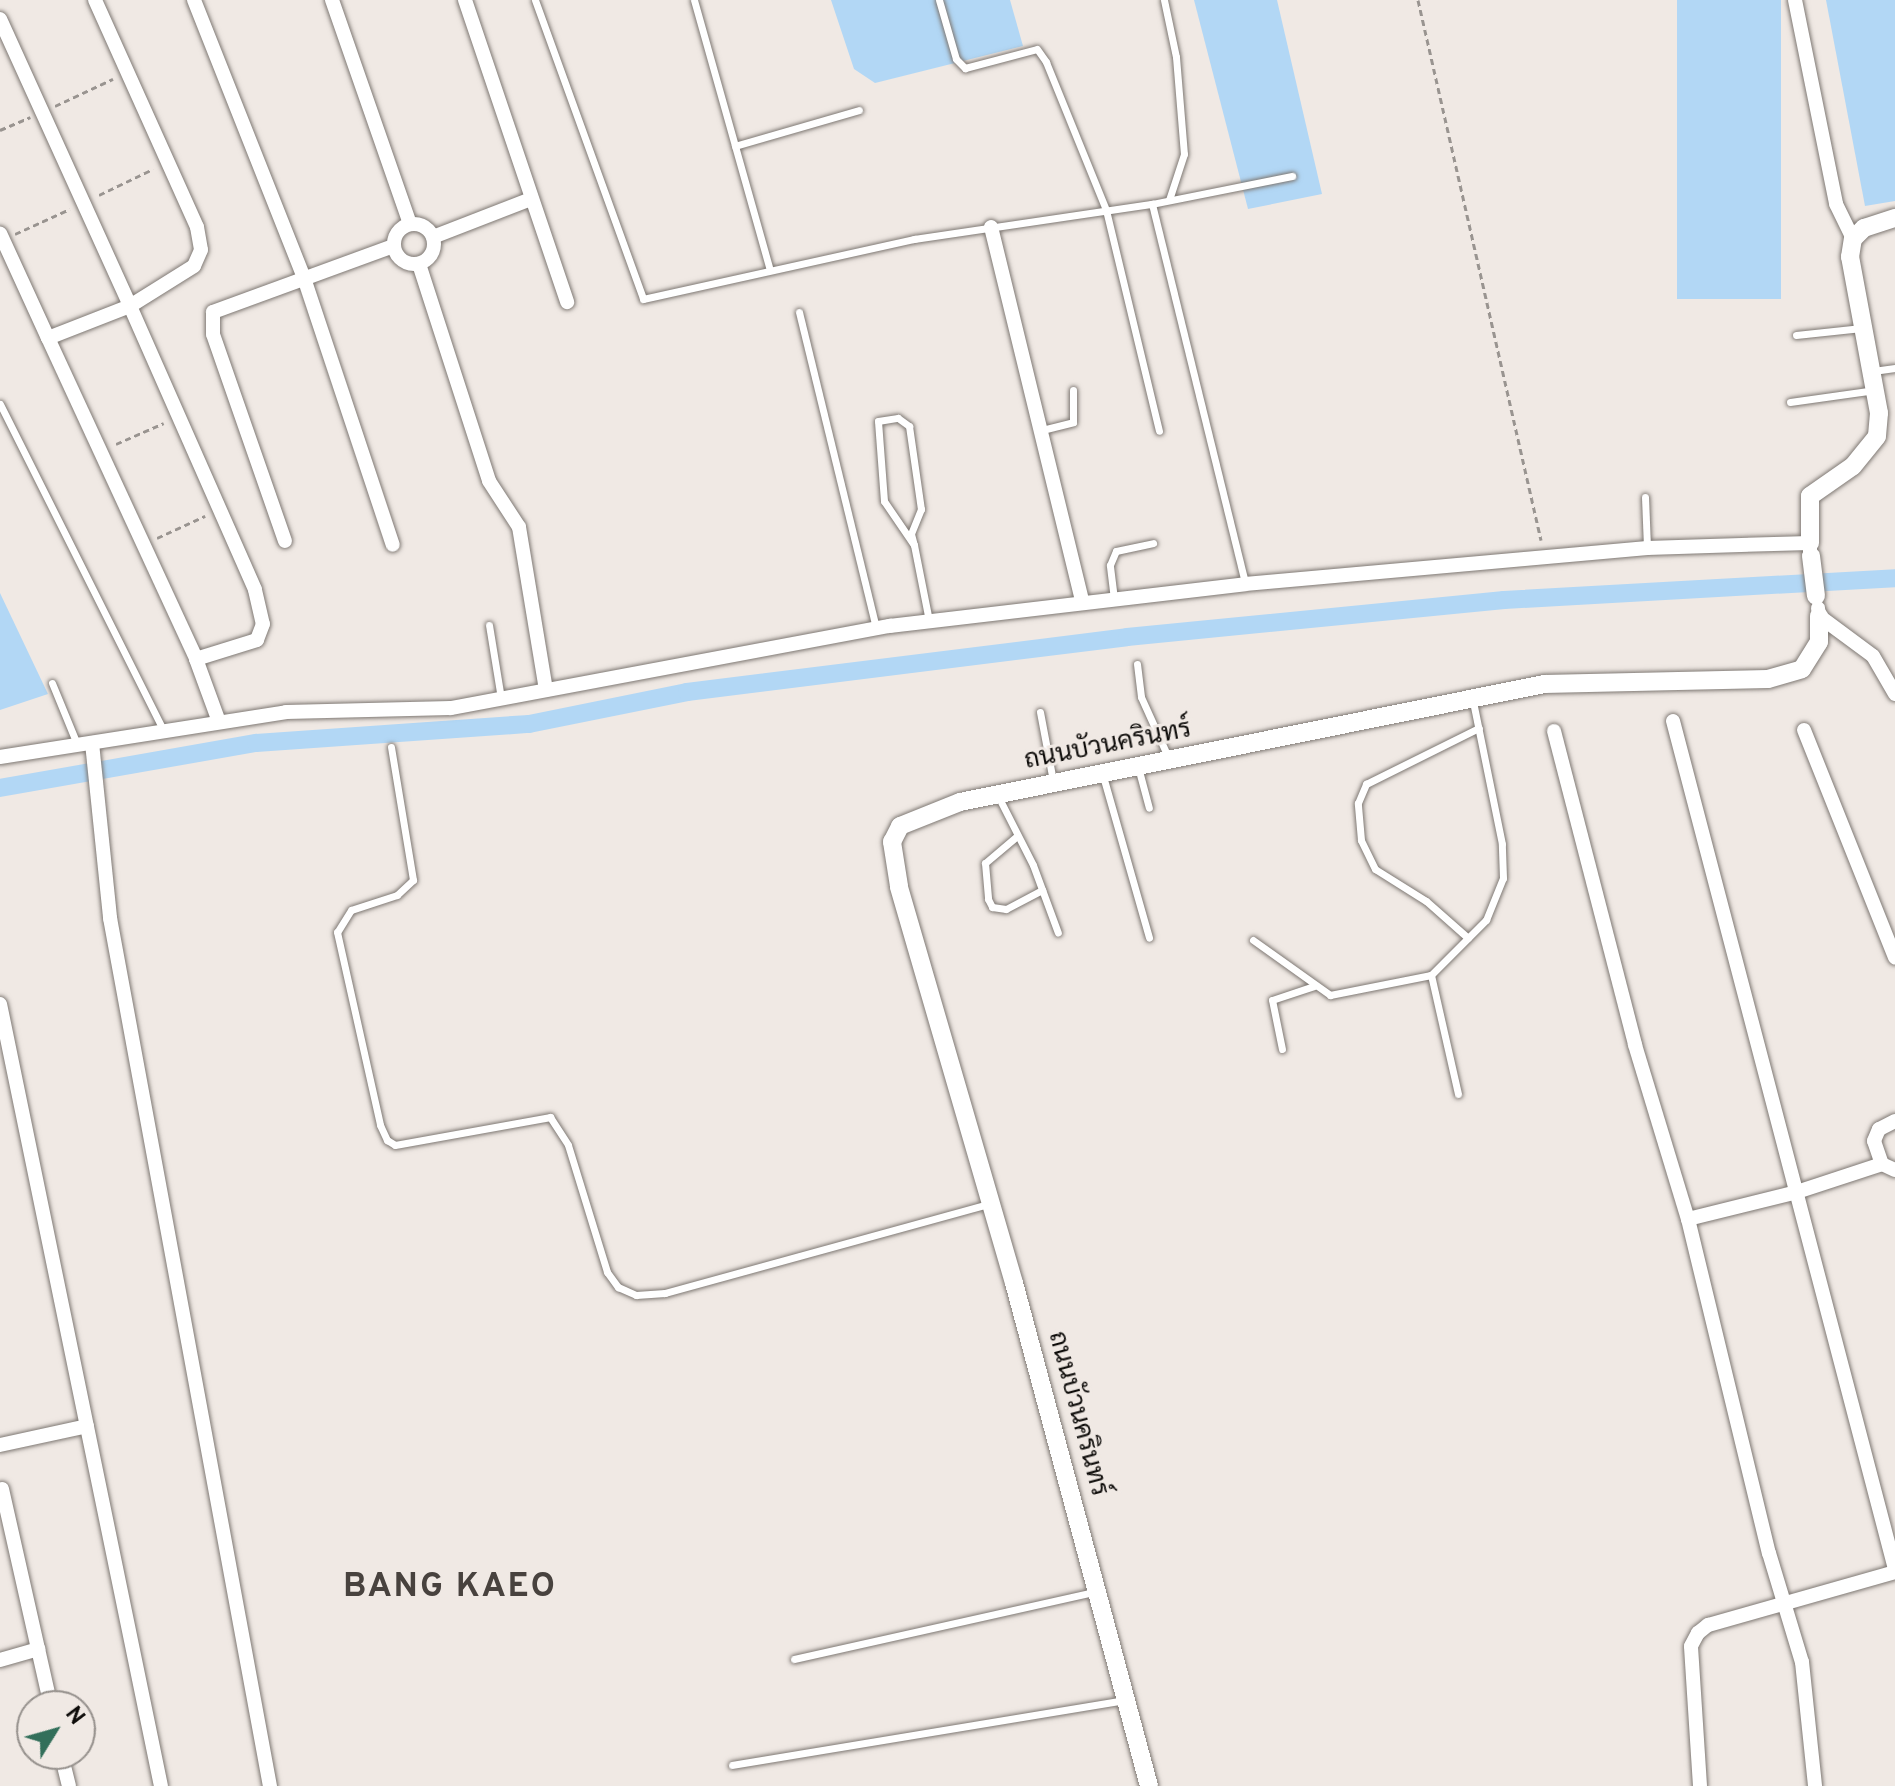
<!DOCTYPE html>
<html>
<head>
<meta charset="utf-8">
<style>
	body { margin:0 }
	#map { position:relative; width:1895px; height:1786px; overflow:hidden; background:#f0e9e4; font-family:Overpass,Sarabun,sans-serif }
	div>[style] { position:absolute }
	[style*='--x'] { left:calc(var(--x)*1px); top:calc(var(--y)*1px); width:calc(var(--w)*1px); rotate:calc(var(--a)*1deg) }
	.water>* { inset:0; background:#b2d7f5; transform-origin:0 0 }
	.canal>* { height:18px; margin:-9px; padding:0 9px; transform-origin:9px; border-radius:9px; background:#b2d7f5 }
	.path>* { height:3px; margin-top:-1.5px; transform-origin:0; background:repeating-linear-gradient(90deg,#999490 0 6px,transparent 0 10px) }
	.roads { filter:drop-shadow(0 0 2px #7e7873) drop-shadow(0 0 2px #7e7873) }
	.service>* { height:7px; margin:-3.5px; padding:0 3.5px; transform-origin:3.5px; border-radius:3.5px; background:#fff }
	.minor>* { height:14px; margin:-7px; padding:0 7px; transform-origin:7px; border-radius:7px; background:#fff }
	.minor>.ring { margin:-7px; padding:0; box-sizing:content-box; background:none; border:14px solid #fff; border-radius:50% }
	.tertiary>* { height:18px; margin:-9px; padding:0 9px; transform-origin:9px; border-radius:9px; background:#fff }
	span { translate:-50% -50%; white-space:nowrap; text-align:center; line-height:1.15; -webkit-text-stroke:6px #f0e9e4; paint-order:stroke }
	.street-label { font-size:26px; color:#0e0c0a }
	.district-label { font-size:34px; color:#48423e; font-weight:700; letter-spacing:2px }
	.north { position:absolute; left:16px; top:1690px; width:80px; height:80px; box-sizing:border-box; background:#f0e9e4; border:2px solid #96918d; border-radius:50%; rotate:53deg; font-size:22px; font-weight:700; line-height:32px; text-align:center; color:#0e0c0a }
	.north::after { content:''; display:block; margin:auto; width:28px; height:36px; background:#326f5a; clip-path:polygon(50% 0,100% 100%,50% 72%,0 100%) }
</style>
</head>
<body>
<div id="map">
	<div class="water">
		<div style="clip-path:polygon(831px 0,1010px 0,1023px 46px,875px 83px,854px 69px)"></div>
		<div style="clip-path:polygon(1194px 0,1277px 0,1322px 194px,1248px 209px)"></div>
		<div style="left:1677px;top:0;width:104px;height:299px"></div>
		<div style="clip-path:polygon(1826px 0,1895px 0,1895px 201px,1865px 206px)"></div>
		<div style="clip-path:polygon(0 593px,48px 694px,0 710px)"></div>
	</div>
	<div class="canal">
		<div style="--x:0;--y:788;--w:260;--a:-10"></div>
		<div style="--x:256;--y:743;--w:274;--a:-4"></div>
		<div style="--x:529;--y:724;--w:161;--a:-11.4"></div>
		<div style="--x:687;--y:692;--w:443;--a:-7.1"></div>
		<div style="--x:1127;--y:637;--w:379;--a:-5.6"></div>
		<div style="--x:1504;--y:600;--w:392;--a:-3.2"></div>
	</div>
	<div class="path">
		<div style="--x:1418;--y:0;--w:554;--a:77.17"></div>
		<div style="--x:55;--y:106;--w:64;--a:-25"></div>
		<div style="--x:0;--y:130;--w:33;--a:-23"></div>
		<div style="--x:99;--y:195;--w:60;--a:-25.7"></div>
		<div style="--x:15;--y:234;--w:60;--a:-24.4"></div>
		<div style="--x:116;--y:444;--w:52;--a:-23.6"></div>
		<div style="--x:157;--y:538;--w:53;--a:-24.6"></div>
	</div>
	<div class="roads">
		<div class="service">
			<div style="--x:535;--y:0;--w:318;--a:70.1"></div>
			<div style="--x:643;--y:299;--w:278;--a:-12.5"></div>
			<div style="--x:914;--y:239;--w:241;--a:-8.4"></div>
			<div style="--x:1152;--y:204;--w:143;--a:-11.3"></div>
			<div style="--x:694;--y:0;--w:280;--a:74.3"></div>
			<div style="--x:939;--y:0;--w:61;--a:73.9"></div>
			<div style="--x:956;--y:59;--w:13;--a:45"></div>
			<div style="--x:965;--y:68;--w:74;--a:-14.8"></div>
			<div style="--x:1037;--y:49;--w:16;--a:55"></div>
			<div style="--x:1046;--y:62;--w:160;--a:67.9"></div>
			<div style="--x:1106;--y:210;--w:227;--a:76.5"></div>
			<div style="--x:1164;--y:0;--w:58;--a:78.1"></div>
			<div style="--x:1176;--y:57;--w:97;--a:85.3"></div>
			<div style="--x:1184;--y:154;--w:48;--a:108.1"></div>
			<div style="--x:735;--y:146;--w:129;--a:-16.2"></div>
			<div style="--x:1152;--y:204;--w:391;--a:76.2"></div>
			<div style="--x:799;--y:312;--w:326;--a:76.3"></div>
			<div style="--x:1796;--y:335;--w:66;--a:-6.1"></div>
			<div style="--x:1873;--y:371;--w:22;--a:-8"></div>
			<div style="--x:1790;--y:402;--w:86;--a:-8"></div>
			<div style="--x:0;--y:404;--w:364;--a:63.4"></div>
			<div style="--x:1042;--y:430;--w:32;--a:-14"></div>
			<div style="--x:1073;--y:422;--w:32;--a:-90"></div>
			<div style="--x:1645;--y:497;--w:50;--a:87.7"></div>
			<div style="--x:914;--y:545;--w:53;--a:-124.3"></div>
			<div style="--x:884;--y:501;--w:80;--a:-94.3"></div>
			<div style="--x:878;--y:421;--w:20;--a:-9"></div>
			<div style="--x:898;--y:418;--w:14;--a:36"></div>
			<div style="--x:909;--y:426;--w:84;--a:81.8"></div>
			<div style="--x:921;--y:509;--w:27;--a:112"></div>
			<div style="--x:911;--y:534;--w:11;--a:75"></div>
			<div style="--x:914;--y:545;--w:77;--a:78.8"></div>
			<div style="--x:1114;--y:599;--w:34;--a:-97"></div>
			<div style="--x:1110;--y:565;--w:15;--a:-67"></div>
			<div style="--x:1116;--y:551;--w:38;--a:-12"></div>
			<div style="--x:489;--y:625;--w:74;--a:80.7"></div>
			<div style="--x:1137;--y:664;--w:33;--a:83"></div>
			<div style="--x:1141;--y:697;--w:68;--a:65.7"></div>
			<div style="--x:52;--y:683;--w:66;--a:67.7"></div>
			<div style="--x:1040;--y:712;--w:70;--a:79.3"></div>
			<div style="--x:391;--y:747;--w:135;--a:80.6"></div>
			<div style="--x:413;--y:880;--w:22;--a:137"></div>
			<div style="--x:397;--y:895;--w:48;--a:161.9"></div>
			<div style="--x:351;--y:910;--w:26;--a:122"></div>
			<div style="--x:337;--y:932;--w:198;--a:77.4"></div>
			<div style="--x:380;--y:1125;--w:17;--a:65"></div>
			<div style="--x:387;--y:1140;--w:9;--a:32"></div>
			<div style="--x:395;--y:1145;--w:158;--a:-10.2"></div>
			<div style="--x:550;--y:1117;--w:33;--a:57"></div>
			<div style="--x:568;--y:1145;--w:133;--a:72.9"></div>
			<div style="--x:607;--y:1272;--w:19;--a:54"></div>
			<div style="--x:618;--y:1287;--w:20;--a:24"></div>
			<div style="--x:636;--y:1295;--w:29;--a:-4"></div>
			<div style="--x:665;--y:1293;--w:336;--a:-15.4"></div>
			<div style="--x:1138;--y:767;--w:42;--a:75"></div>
			<div style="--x:1103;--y:776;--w:168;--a:74.1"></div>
			<div style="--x:998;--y:796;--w:77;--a:63.1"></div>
			<div style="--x:1033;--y:865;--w:72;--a:69.8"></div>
			<div style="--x:1017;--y:836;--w:42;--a:139.8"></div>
			<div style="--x:985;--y:863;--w:36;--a:85"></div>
			<div style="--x:988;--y:899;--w:9;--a:63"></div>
			<div style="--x:992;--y:907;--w:14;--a:8"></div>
			<div style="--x:1006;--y:909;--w:41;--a:-27.8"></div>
			<div style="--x:1468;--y:938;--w:56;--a:-138.6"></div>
			<div style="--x:1426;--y:901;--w:60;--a:-147.9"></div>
			<div style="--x:1375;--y:869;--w:32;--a:-116"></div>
			<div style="--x:1361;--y:840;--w:37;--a:-95"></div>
			<div style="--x:1358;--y:803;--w:21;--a:-67"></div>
			<div style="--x:1366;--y:784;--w:126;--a:-26.4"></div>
			<div style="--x:1253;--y:940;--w:95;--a:35.5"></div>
			<div style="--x:1330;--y:995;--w:103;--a:-11.2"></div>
			<div style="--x:1431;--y:975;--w:78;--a:-45"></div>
			<div style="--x:1486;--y:920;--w:45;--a:-68"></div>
			<div style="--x:1503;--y:878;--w:34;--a:-92"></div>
			<div style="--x:1502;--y:844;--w:146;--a:-101.5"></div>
			<div style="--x:1431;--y:975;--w:122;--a:77.2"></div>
			<div style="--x:1282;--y:1049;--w:50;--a:-101.5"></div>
			<div style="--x:1272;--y:1000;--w:44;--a:-18.4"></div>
			<div style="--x:794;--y:1659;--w:311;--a:-12.6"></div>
			<div style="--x:732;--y:1765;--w:398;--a:-9.4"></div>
		</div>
		<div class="minor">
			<div style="--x:95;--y:0;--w:249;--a:65.8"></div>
			<div style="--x:197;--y:227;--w:23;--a:80"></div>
			<div style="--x:201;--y:250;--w:17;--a:114"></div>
			<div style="--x:194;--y:266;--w:75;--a:148"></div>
			<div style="--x:130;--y:306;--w:310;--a:66.2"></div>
			<div style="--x:255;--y:590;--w:35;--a:77"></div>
			<div style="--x:263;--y:624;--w:17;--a:111"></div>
			<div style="--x:257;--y:640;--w:64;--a:162.7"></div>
			<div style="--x:196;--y:659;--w:67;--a:69.9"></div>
			<div style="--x:194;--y:0;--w:299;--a:68.4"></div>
			<div style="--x:304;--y:278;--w:281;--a:71.6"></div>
			<div style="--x:332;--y:0;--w:237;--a:70.8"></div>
			<div style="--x:465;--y:0;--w:319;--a:71.3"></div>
			<div style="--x:1795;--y:0;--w:208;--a:78.6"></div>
			<div style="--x:1836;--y:204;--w:39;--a:64"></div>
			<div style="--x:0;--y:19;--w:315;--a:65.6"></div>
			<div style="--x:130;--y:306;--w:88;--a:158.7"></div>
			<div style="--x:48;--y:338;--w:115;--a:-114.6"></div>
			<div class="ring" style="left:394px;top:224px;width:26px;height:26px"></div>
			<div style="--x:991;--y:227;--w:387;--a:76.3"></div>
			<div style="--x:433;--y:237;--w:105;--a:-21.2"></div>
			<div style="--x:419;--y:264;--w:228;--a:72.1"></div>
			<div style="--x:489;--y:481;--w:55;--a:56.9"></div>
			<div style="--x:519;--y:527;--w:165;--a:80.6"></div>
			<div style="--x:48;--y:338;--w:353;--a:65.2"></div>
			<div style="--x:285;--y:541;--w:219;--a:-109.2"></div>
			<div style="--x:213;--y:334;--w:22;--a:-90"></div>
			<div style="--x:213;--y:312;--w:192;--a:-20.1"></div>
			<div style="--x:1818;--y:608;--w:8;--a:83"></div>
			<div style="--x:1819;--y:616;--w:67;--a:36.5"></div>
			<div style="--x:1873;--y:656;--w:44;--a:59.9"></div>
			<div style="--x:1673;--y:721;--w:877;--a:75.33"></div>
			<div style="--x:1804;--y:730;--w:245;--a:68.2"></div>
			<div style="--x:1554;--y:731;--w:324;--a:75.5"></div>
			<div style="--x:1635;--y:1045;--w:182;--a:73.1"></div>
			<div style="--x:1688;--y:1219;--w:344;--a:76.4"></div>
			<div style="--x:1769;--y:1553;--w:114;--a:73.2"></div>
			<div style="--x:1802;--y:1662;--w:125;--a:84"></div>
			<div style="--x:92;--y:743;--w:176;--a:84.1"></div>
			<div style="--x:110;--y:918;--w:883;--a:79.56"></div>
			<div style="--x:0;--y:757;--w:290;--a:-8.9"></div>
			<div style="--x:286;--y:712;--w:165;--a:-1.4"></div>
			<div style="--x:451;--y:708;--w:447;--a:-10.6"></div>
			<div style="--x:890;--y:626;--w:357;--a:-6.7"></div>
			<div style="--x:1245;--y:584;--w:404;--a:-5.1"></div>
			<div style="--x:1647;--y:548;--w:163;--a:-1.8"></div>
			<div style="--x:1810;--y:543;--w:9;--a:90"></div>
			<div style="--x:0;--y:1004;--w:798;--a:78.37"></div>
			<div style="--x:1895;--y:1121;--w:18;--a:153"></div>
			<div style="--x:1879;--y:1129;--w:13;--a:113"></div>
			<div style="--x:1874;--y:1141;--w:24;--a:71"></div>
			<div style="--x:1882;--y:1164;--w:14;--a:25"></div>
			<div style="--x:1688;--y:1219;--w:112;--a:-13.9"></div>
			<div style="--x:1797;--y:1192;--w:89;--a:-18.2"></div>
			<div style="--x:0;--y:1445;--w:89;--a:-12.3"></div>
			<div style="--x:2;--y:1489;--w:222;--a:77.3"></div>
			<div style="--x:0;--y:1660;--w:40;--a:-16"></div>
			<div style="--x:61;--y:1754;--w:33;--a:76"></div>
			<div style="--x:1700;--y:1786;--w:140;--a:-93.7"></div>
			<div style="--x:1691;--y:1646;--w:15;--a:-62"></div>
			<div style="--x:1698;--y:1633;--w:13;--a:-39"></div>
			<div style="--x:1708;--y:1625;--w:194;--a:-15.8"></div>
		</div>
		<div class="tertiary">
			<div style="--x:1810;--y:543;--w:47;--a:-90"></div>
			<div style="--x:1810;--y:496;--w:52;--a:-34.9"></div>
			<div style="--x:1853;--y:466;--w:38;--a:-51"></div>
			<div style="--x:1877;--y:436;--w:23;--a:-85"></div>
			<div style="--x:1879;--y:413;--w:159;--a:-100.5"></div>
			<div style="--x:1850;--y:257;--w:18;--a:-81"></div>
			<div style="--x:1853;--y:239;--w:16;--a:-45"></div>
			<div style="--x:1864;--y:228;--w:33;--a:-18"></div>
			<div style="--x:1811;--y:556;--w:40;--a:82.9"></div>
			<div style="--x:1149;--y:1786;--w:521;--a:-105.02"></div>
			<div style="--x:1014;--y:1283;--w:413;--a:-106.2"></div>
			<div style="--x:899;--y:886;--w:45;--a:-99"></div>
			<div style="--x:892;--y:842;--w:18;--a:-63"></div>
			<div style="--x:900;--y:826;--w:65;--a:-21.8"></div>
			<div style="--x:960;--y:802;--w:596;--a:-11.42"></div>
			<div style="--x:1544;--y:684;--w:224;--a:-1.3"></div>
			<div style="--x:1768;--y:679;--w:35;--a:-16"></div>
			<div style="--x:1802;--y:669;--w:32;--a:-58"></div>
			<div style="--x:1819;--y:642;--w:26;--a:-90"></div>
		</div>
	</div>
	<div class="street-label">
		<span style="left:1108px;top:746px;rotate:-11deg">ถนนบัวนครินทร์</span>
		<span style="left:1077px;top:1414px;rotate:75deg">ถนนบัวนครินทร์</span>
	</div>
	<div class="district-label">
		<span style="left:450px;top:1588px">BANG KAEO</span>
	</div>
	<div class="north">N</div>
</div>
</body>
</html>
